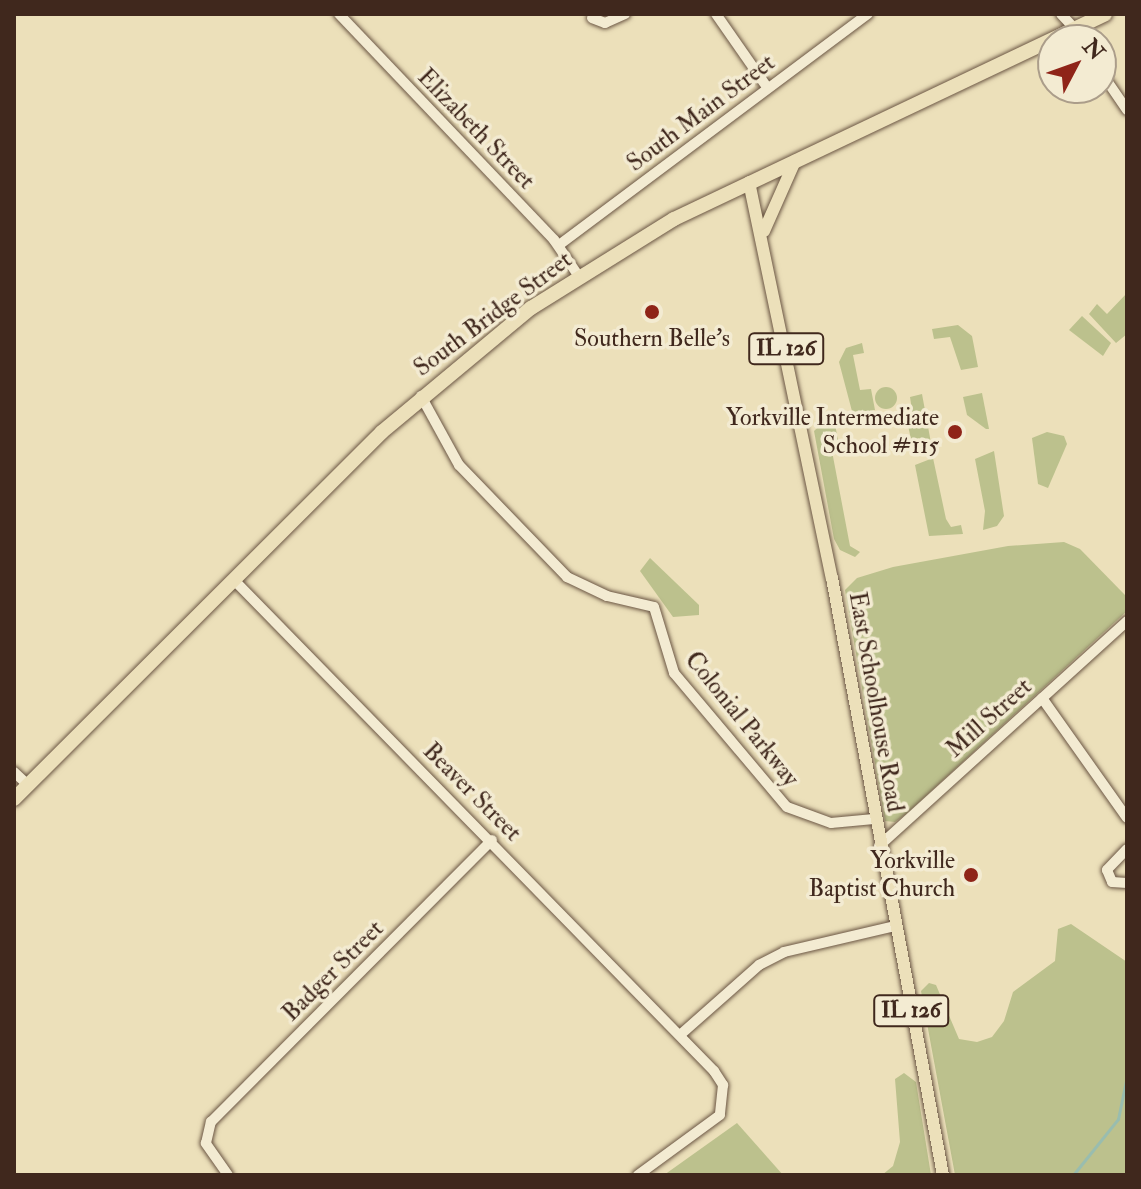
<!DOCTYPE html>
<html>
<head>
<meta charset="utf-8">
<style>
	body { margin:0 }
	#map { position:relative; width:1141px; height:1189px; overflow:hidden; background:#ece0ba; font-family:"IM FELL Double Pica",serif }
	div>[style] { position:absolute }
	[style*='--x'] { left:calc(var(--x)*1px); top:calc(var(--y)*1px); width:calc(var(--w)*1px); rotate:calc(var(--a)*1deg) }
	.green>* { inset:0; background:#bcc18d }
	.round { border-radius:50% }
	.stream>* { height:3px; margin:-1.5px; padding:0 1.5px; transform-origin:1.5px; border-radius:1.5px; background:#99bdaf }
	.roads { filter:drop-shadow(0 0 2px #6b5644) drop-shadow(0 0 2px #6b5644) }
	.minor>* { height:10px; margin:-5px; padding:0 5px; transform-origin:5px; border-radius:5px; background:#f3ebd2 }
	.major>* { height:12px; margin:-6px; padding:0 6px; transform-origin:6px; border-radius:6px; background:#ece0ba }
	.highway>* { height:14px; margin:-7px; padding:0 7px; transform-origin:7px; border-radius:7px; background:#ece0ba }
	.dots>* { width:22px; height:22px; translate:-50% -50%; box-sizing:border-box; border:4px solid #f3ebd2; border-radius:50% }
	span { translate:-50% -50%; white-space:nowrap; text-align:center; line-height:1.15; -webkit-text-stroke:7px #f3ebd2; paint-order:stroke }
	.shield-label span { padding:2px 6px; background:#f3ebd2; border:2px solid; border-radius:6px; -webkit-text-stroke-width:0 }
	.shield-label { font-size:22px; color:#40281d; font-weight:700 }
	.street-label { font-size:24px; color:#40281d }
	.poi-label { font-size:24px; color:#40281d }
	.right { translate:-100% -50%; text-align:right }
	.frame { position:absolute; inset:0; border:16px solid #40281d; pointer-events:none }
	.north { position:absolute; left:1037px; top:24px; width:80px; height:80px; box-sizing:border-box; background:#f3ebd2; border:2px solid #ab9d8a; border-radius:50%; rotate:49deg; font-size:22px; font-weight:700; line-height:32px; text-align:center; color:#40281d }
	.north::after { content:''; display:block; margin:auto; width:28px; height:36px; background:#8f2418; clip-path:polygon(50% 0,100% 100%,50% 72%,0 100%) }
</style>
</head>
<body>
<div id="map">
	<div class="green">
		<div style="clip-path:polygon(1127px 293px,1127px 334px,1116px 343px,1089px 314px,1097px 304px,1107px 314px)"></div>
		<div style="clip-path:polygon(1082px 316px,1111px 343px,1103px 356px,1069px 330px)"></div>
		<div style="clip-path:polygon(958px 325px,972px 336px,978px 367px,961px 370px,950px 337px,934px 339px,932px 329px)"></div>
		<div style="clip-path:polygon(862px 343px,864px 353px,853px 355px,860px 390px,871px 389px,875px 410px,853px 415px,839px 362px,846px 348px)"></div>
		<div class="round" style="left:875px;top:387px;width:22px;height:22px"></div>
		<div style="clip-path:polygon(982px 393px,989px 429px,986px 429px,967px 415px,963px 397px)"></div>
		<div style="clip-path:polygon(922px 394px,931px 443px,921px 447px,919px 438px,912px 444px,906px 416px,912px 410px,910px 397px)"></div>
		<div style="clip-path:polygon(833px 413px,839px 446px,831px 446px,850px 546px,860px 552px,855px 557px,840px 550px,834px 539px,814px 431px)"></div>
		<div style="clip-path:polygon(1047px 432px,1064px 436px,1067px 444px,1048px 488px,1038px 484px,1032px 438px)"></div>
		<div style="clip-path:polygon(994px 451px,1004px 516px,997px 526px,983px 530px,985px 511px,975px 459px)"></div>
		<div style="clip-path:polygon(933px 458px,946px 519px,951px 527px,961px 525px,963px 534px,929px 536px,915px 465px)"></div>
		<div style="clip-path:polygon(1064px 542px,1080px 549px,1125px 595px,1127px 611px,906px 814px,895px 822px,885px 821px,845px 590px,857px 578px,893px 567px,1008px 546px)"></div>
		<div style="clip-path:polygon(650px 558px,699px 605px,699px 615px,673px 617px,640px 571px)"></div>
		<div style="clip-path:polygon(1071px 924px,1127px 962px,1127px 1175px,955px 1175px,921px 991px,929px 983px,936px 985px,959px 1039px,977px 1042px,992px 1037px,1004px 1021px,1013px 992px,1055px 961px,1058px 929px)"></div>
		<div style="clip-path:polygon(904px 1073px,916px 1082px,931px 1175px,882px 1175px,893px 1166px,900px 1142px,895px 1079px)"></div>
		<div style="clip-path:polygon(737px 1123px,783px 1175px,664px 1175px)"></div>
	</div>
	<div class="stream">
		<div style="--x:1127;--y:999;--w:14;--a:90"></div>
		<div style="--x:1073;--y:1175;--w:72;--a:-51.2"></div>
		<div style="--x:1118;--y:1119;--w:44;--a:-78.2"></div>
	</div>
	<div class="roads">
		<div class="minor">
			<div style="--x:339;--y:14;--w:312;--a:46.4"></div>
			<div style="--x:554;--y:240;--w:42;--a:55.6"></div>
			<div style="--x:716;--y:14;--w:89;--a:55.1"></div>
			<div style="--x:1061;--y:14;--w:35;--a:47"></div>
			<div style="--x:592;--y:18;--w:14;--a:21"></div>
			<div style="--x:605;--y:23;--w:22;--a:-24"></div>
			<div style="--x:1101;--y:72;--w:46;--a:55.6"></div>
			<div style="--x:559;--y:245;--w:386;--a:-36.8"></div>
			<div style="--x:421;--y:396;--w:79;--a:61.2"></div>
			<div style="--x:459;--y:465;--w:156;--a:46"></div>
			<div style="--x:567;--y:577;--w:44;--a:25.4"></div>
			<div style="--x:607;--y:596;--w:48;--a:13.2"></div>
			<div style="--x:654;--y:607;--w:69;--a:73.1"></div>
			<div style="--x:674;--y:673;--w:175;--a:49.9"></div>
			<div style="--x:787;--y:807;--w:47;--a:20"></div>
			<div style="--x:831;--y:823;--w:43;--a:-5.3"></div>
			<div style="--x:234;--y:580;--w:687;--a:45.65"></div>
			<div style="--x:714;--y:1071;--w:17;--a:57"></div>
			<div style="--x:723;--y:1085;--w:30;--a:96"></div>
			<div style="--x:720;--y:1115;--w:102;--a:143.8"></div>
			<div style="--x:1042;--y:698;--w:147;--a:54.7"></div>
			<div style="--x:14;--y:772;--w:19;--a:43"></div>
			<div style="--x:879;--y:846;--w:335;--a:-42.2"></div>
			<div style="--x:1127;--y:849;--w:29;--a:134"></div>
			<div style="--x:1107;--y:870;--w:13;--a:67"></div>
			<div style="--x:1112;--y:882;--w:15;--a:4"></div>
			<div style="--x:680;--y:1035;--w:106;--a:-41.5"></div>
			<div style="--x:759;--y:965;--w:28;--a:-27"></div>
			<div style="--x:784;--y:952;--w:114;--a:-13.2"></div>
			<div style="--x:228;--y:1175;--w:39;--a:-125"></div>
			<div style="--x:206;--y:1143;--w:22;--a:-77"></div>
			<div style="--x:211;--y:1122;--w:398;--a:-45.1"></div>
		</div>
		<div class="major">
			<div style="--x:749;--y:182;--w:405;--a:78.2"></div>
			<div style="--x:832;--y:578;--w:607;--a:79.47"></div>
			<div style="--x:764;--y:231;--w:77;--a:-66.1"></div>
		</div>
		<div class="highway">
			<div style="--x:14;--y:799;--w:520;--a:-44.92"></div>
			<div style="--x:382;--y:432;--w:194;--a:-39.8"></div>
			<div style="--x:531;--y:308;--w:168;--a:-31.9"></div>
			<div style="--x:674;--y:219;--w:477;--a:-25.4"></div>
		</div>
	</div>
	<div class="dots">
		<div style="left:652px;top:312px;background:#8f2418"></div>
		<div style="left:955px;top:432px;background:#8f2418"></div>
		<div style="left:971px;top:875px;background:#8f2418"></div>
	</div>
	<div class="shield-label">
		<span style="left:786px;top:349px">IL 126</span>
		<span style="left:911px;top:1011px">IL 126</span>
	</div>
	<div class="street-label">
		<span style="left:701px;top:113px;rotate:-37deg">South Main Street</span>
		<span style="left:476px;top:129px;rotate:46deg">Elizabeth Street</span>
		<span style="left:493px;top:314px;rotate:-37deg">South Bridge Street</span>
		<span style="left:876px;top:702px;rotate:80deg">East Schoolhouse Road</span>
		<span style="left:989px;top:718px;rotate:-42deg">Mill Street</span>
		<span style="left:742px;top:719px;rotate:51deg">Colonial Parkway</span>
		<span style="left:472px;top:792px;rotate:45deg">Beaver Street</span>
		<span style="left:333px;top:971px;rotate:-45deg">Badger Street</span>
	</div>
	<div class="poi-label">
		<span style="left:652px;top:339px">Southern Belle's</span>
		<span class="right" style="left:939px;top:432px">Yorkville Intermediate<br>School #115</span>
		<span class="right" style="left:955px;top:875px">Yorkville<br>Baptist Church</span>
	</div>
	<div class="frame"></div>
	<div class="north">N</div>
</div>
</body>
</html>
